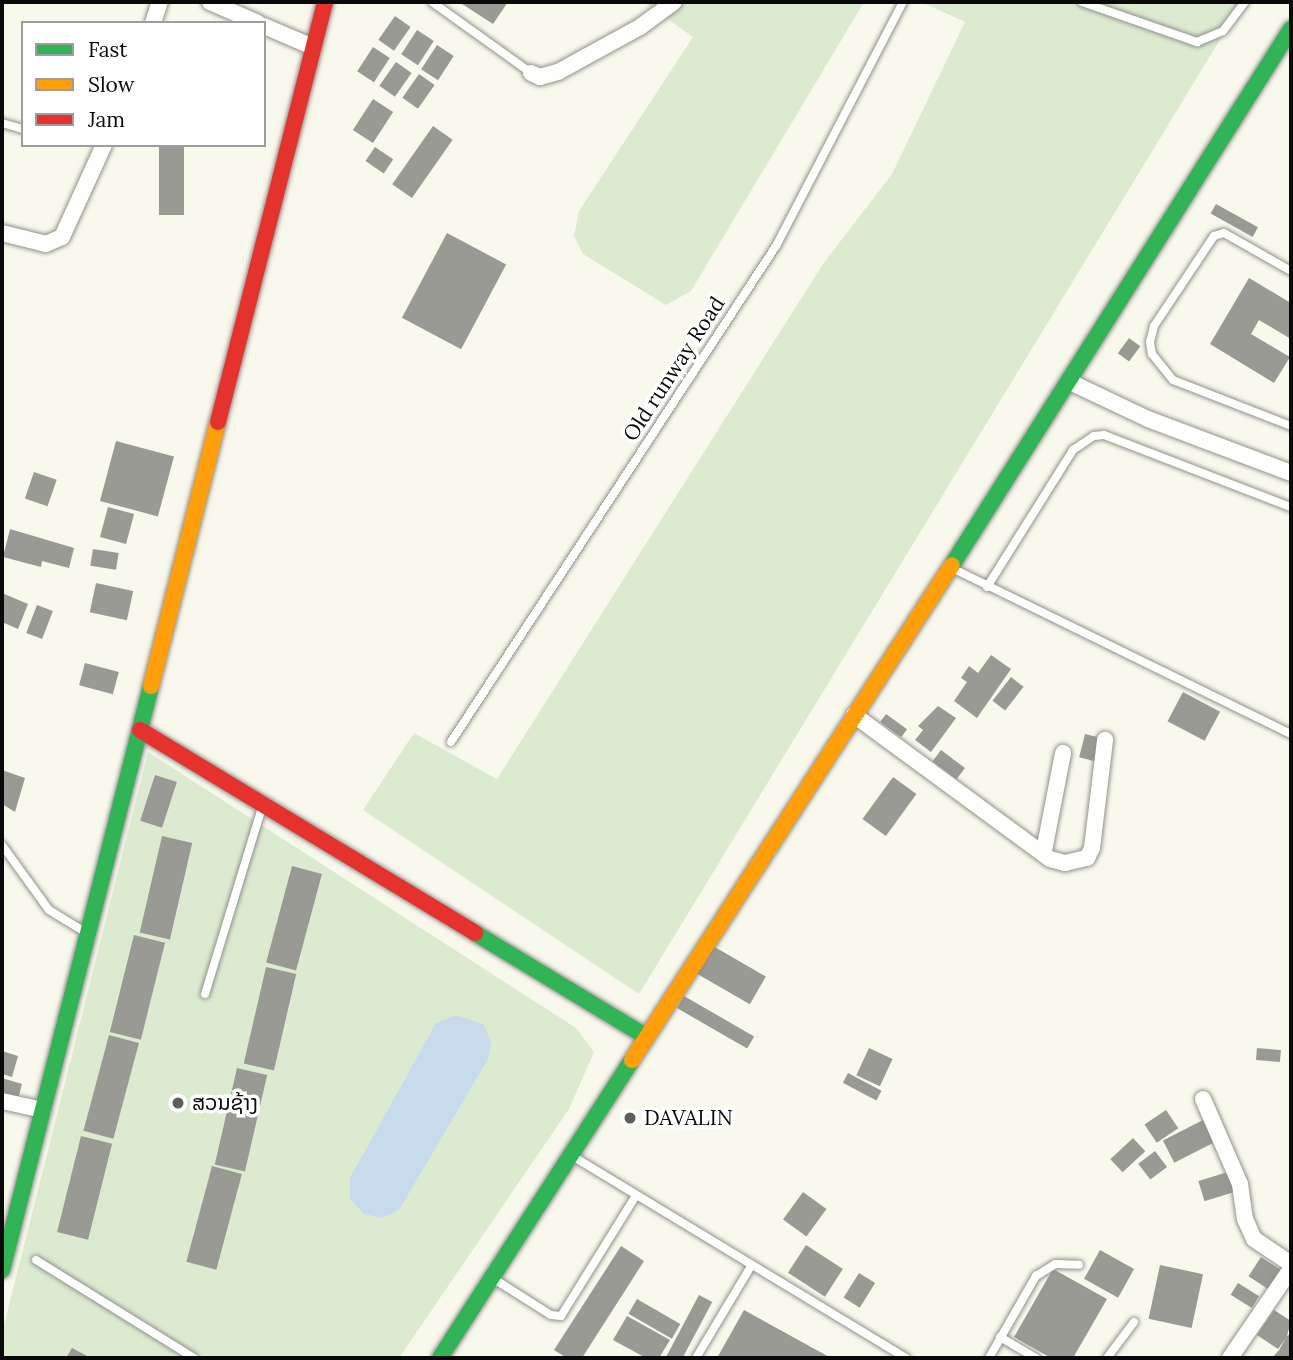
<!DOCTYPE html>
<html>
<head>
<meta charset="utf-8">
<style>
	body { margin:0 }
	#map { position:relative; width:1293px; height:1360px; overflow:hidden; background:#f8f8ed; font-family:Lora,"Noto Sans Lao",serif }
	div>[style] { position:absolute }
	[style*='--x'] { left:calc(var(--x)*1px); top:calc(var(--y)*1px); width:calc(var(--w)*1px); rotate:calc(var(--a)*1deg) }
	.green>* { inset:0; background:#dcebd0 }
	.water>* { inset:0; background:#c8dbed }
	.building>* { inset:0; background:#9a9a94; transform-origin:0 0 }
	.roads { filter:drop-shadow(0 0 2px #91918c) drop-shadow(0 0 2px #91918c) }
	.lane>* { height:8px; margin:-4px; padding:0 4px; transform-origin:4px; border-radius:4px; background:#fefefc }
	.street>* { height:16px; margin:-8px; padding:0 8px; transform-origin:8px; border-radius:8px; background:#fefefc }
	.fast>* { height:16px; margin:-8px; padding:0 8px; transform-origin:8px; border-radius:8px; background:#30b455 }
	.slow>* { height:16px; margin:-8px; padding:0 8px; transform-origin:8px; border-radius:8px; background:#ff9f0a }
	.jam>* { height:16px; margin:-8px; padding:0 8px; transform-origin:8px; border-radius:8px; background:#e5322d }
	.dots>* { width:19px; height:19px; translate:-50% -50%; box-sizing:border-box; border:4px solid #fff; border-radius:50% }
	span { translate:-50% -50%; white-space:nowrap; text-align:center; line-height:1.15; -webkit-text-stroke:7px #fff; paint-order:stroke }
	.street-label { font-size:21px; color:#0a0a0a }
	.poi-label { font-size:21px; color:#0a0a0a }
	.left { translate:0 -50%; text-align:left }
	.frame { position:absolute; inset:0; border:4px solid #0a0a0a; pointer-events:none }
	.legend { position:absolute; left:21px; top:21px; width:245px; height:126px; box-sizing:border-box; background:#fff; border:2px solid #9d9d9d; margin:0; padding:9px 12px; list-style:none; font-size:21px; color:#0a0a0a }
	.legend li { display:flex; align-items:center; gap:14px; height:35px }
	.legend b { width:35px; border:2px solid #9d9d9d }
</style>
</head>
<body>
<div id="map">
	<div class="green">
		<div style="clip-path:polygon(644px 2px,864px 2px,691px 291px,666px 305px,583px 254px,574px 236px,579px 211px,693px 37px)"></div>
		<div style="clip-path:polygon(921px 2px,1243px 2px,639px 994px,363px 810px,414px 733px,497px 779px,823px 264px,892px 174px,965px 22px)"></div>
		<div style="clip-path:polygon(148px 752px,576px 1028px,594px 1052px,569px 1109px,399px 1358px,2px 1358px,2px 1333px)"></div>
	</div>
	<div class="water">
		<div style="clip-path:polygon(456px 1015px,483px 1024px,491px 1041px,488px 1059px,399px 1210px,382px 1218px,364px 1214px,350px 1199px,350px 1178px,436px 1023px)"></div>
	</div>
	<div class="building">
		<div style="clip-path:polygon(459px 2px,508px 2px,493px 24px)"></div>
		<div style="left:395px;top:16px;width:19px;height:29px;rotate:35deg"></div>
		<div style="left:417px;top:30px;width:20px;height:29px;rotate:33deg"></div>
		<div style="left:437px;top:45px;width:20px;height:29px;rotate:33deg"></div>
		<div style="left:373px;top:47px;width:20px;height:29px;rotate:33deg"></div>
		<div style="left:396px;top:62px;width:19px;height:29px;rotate:35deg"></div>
		<div style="left:419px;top:74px;width:19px;height:29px;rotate:35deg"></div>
		<div style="left:373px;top:99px;width:24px;height:37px;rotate:33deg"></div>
		<div style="left:433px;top:126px;width:24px;height:71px;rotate:35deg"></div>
		<div style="left:159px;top:145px;width:25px;height:70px"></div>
		<div style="left:375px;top:147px;width:22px;height:17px;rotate:34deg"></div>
		<div style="left:1216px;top:204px;width:48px;height:11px;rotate:29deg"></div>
		<div style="left:447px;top:233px;width:67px;height:96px;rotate:28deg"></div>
		<div style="clip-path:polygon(1249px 278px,1291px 303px,1291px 339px,1259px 320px,1251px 334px,1290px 357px,1274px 383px,1210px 344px)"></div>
		<div style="left:1129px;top:338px;width:14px;height:19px;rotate:36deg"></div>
		<div style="left:116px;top:441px;width:60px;height:62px;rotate:15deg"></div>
		<div style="left:34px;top:472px;width:24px;height:28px;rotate:19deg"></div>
		<div style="left:108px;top:507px;width:27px;height:31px;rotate:15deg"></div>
		<div style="clip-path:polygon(10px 529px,74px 548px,69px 568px,42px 561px,41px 567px,3px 557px)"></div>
		<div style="left:93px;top:549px;width:26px;height:17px;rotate:9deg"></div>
		<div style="left:96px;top:583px;width:38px;height:30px;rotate:12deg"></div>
		<div style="clip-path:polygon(2px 593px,28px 604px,18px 629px,2px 622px)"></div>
		<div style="left:37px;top:605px;width:17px;height:30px;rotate:21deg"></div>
		<div style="clip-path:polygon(991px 655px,1011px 669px,977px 718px,954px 701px,967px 682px,961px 678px,969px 666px,978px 673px)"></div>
		<div style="left:85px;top:663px;width:35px;height:23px;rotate:15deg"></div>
		<div style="left:1011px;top:677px;width:16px;height:30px;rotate:38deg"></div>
		<div style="left:1183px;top:692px;width:42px;height:33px;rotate:28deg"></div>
		<div style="clip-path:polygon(938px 706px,956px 718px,931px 752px,915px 740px,923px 730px,918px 726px)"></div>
		<div style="left:886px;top:714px;width:26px;height:10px;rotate:36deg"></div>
		<div style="left:1085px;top:734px;width:16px;height:24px;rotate:14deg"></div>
		<div style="left:941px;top:750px;width:30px;height:14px;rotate:37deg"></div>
		<div style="clip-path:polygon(2px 770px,25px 778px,15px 812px,2px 804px)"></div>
		<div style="left:155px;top:775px;width:23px;height:48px;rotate:18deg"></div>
		<div style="left:893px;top:777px;width:29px;height:52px;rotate:36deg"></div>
		<div style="left:162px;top:836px;width:31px;height:99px;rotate:13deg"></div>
		<div style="left:292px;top:866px;width:31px;height:100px;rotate:15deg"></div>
		<div style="left:134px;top:935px;width:32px;height:100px;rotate:14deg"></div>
		<div style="left:713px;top:946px;width:61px;height:32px;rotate:30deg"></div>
		<div style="left:266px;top:967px;width:31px;height:99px;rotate:13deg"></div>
		<div style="left:684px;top:996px;width:81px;height:14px;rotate:30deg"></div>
		<div style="left:109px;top:1035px;width:31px;height:99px;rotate:15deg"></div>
		<div style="left:869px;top:1048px;width:26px;height:30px;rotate:25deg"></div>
		<div style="left:1257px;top:1048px;width:24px;height:12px;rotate:5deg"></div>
		<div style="clip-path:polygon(2px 1051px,18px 1056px,12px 1077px,2px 1074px)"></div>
		<div style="left:237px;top:1068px;width:31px;height:99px;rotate:13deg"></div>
		<div style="left:848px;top:1073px;width:38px;height:11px;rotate:28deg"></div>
		<div style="clip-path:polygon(2px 1078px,22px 1084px,18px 1099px,2px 1094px)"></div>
		<div style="left:1166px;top:1110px;width:22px;height:26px;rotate:56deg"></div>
		<div style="left:1203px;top:1120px;width:25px;height:45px;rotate:63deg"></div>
		<div style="left:81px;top:1136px;width:32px;height:99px;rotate:14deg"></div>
		<div style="left:1133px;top:1138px;width:18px;height:31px;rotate:47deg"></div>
		<div style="left:1155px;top:1151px;width:20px;height:21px;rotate:53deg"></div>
		<div style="left:212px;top:1166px;width:31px;height:99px;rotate:15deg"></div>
		<div style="left:1228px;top:1172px;width:21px;height:31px;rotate:73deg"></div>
		<div style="left:803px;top:1192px;width:29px;height:34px;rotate:36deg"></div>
		<div style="left:806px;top:1245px;width:44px;height:33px;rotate:33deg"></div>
		<div style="clip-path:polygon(621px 1246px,644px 1261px,582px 1358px,567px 1358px,554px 1350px)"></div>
		<div style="left:1100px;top:1250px;width:39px;height:33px;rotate:29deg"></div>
		<div style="left:1261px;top:1257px;width:27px;height:23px;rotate:33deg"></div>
		<div style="left:1160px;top:1265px;width:44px;height:55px;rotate:12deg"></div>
		<div style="clip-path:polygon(1053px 1269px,1107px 1299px,1073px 1358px,1051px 1358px,1014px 1337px)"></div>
		<div style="left:859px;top:1273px;width:19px;height:29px;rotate:32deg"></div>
		<div style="left:1238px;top:1283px;width:25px;height:14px;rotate:32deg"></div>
		<div style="left:699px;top:1295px;width:15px;height:71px;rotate:28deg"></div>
		<div style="left:637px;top:1299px;width:50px;height:17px;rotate:30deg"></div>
		<div style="clip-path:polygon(744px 1310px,831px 1358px,717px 1358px)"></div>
		<div style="clip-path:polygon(1274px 1310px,1291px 1321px,1287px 1336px,1291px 1334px,1291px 1358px,1272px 1358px,1279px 1350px,1286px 1338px,1278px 1349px,1257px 1335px)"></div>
		<div style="clip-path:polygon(627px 1316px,670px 1340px,659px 1358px,646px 1358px,613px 1340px)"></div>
		<div style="clip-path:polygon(72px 1348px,91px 1358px,66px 1358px)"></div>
	</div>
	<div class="roads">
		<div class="lane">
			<div style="--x:432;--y:2;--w:122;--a:35.6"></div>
			<div style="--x:1082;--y:2;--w:122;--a:19.2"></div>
			<div style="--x:1197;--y:42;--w:28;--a:-23"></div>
			<div style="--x:1223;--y:31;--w:36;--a:-53"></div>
			<div style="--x:2;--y:123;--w:22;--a:16"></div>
			<div style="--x:1291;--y:271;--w:77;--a:-150.4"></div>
			<div style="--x:1224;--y:233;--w:10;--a:163"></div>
			<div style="--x:1214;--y:236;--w:108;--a:123.7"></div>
			<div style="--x:1154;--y:326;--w:16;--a:104"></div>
			<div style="--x:1150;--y:342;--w:12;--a:81"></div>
			<div style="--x:1152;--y:354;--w:33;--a:51"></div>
			<div style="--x:1173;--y:380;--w:127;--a:21.3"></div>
			<div style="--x:952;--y:568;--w:377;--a:26.1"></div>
			<div style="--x:987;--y:587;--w:162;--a:-57.9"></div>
			<div style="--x:1073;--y:450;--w:25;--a:-34"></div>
			<div style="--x:1094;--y:436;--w:10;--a:-6"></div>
			<div style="--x:1104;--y:435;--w:200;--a:21.1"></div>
			<div style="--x:451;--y:742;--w:593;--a:-56.77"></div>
			<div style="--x:776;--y:246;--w:275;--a:-62.5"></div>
			<div style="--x:2;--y:845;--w:80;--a:54.1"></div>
			<div style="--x:49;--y:910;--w:42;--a:31.4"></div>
			<div style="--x:205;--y:994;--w:195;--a:-73"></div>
			<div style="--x:574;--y:1157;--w:388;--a:31.2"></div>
			<div style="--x:36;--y:1260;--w:186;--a:31.8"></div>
			<div style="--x:494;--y:1279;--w:67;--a:32.3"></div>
			<div style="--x:551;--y:1315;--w:10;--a:6"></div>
			<div style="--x:561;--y:1316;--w:140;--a:-58.1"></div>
			<div style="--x:1000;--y:1337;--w:42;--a:30.3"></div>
			<div style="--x:696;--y:1358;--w:107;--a:-59.1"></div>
			<div style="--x:989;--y:1358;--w:95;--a:-60.2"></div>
			<div style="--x:1036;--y:1276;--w:22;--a:-32"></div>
			<div style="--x:1055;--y:1264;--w:24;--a:2"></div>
			<div style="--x:1107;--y:1358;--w:45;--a:-53.1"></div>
		</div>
		<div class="street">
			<div style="--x:210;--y:2;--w:52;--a:23.6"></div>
			<div style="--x:153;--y:23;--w:22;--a:-72"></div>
			<div style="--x:264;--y:26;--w:53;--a:23.2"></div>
			<div style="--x:531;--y:73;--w:10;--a:24"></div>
			<div style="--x:540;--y:77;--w:19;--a:-16"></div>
			<div style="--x:558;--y:72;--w:94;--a:-28.8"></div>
			<div style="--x:640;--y:27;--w:42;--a:-36.3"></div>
			<div style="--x:2;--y:233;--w:45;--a:14"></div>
			<div style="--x:46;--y:244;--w:17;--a:-24"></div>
			<div style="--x:62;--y:237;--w:101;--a:-65.5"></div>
			<div style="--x:1070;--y:382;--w:86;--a:25.4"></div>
			<div style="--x:1148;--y:419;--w:153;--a:20.7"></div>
			<div style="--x:854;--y:715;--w:243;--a:36.3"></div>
			<div style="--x:1050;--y:859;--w:16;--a:15"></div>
			<div style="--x:1065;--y:863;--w:23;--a:-13"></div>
			<div style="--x:1087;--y:858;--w:11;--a:-63"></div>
			<div style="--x:1092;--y:848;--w:109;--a:-83.1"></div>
			<div style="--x:1044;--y:851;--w:100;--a:-79"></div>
			<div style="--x:1203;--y:1099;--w:93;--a:66.5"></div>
			<div style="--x:1240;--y:1184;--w:35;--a:82"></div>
			<div style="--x:1245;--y:1219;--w:22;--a:66"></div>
			<div style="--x:1254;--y:1239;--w:45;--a:34"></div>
			<div style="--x:2;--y:1101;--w:42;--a:12.4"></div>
			<div style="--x:1230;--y:1358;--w:108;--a:-55.6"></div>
		</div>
		<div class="fast">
			<div style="--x:952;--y:565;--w:634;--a:-57.69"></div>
			<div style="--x:475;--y:933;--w:199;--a:31.2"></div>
			<div style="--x:2;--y:1270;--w:603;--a:-75.69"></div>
			<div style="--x:440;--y:1358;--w:354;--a:-57.2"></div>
		</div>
		<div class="slow">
			<div style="--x:151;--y:686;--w:272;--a:-75.8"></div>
			<div style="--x:632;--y:1060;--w:589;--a:-57.12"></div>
		</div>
		<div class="jam">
			<div style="--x:218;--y:422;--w:433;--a:-75.7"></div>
			<div style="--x:140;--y:730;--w:392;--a:31.2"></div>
		</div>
	</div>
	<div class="dots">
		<div style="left:178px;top:1103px;background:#5d5d59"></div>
		<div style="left:630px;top:1118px;background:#5d5d59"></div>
	</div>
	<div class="street-label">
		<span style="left:674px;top:369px;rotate:-57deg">Old runway Road</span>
	</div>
	<div class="poi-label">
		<span class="left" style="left:192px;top:1103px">ສວນຊ້າງ</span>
		<span class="left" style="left:644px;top:1118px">DAVALIN</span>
	</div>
	<div class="frame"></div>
	<ul class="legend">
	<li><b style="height:9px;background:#30b455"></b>Fast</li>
	<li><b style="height:9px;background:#ff9f0a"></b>Slow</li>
	<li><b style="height:9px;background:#e5322d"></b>Jam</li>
	</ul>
</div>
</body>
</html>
